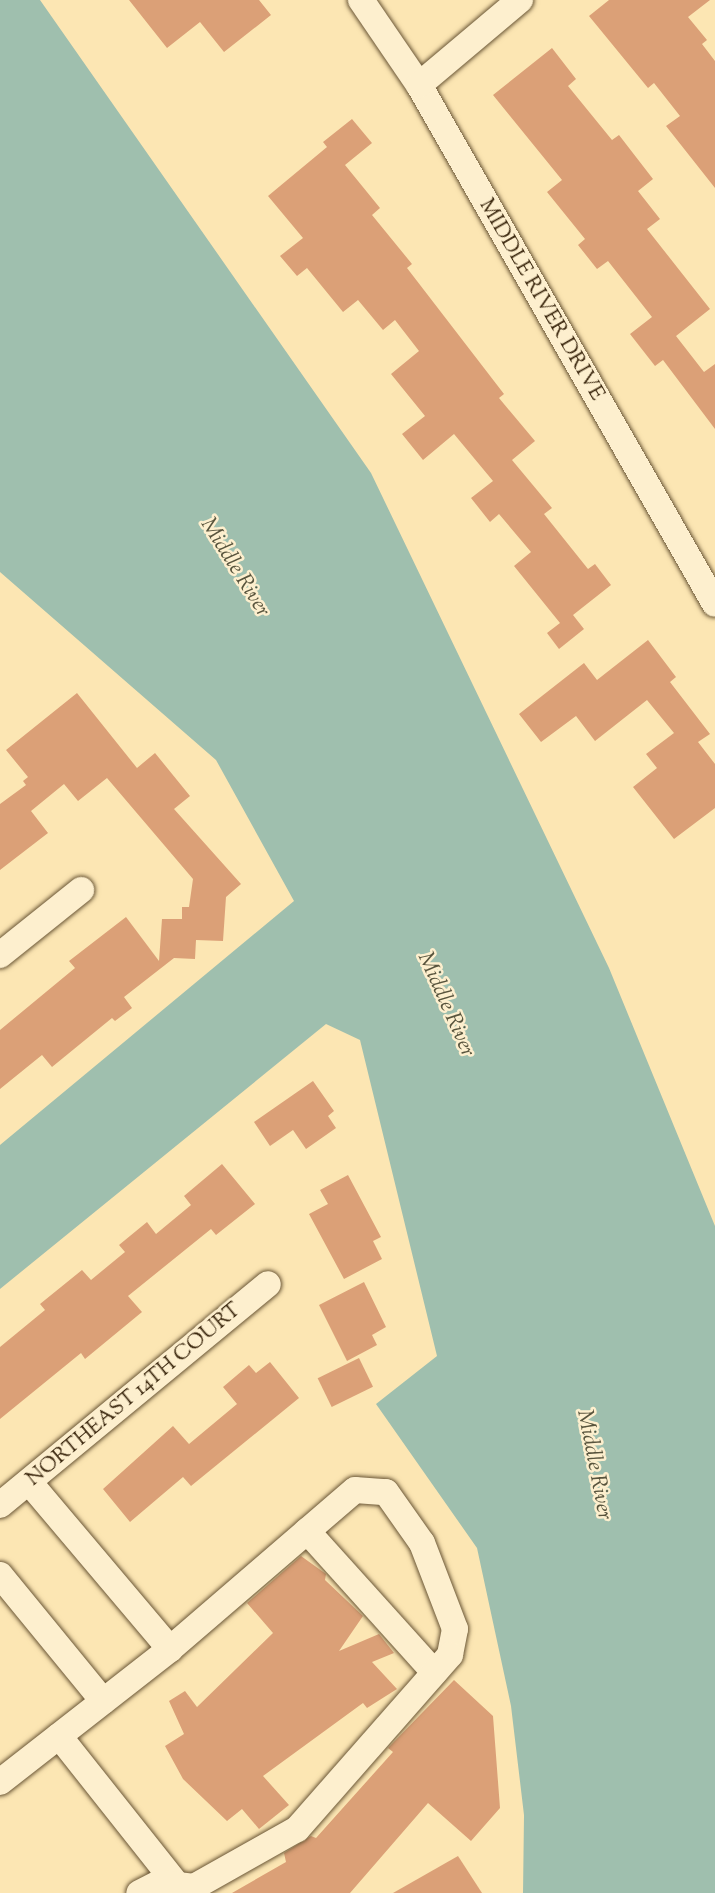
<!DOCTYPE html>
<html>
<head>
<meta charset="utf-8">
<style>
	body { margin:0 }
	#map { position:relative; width:715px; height:1893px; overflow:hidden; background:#fce6b3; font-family:"Sorts Mill Goudy",serif }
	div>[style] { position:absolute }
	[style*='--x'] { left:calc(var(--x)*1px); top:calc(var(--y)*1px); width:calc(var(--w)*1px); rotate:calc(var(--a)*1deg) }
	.water>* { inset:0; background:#9fbfae }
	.building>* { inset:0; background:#dba077; transform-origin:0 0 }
	.roads { filter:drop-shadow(0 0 2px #6a5636) drop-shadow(0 0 2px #6a5636) }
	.minor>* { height:26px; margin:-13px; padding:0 13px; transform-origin:13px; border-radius:13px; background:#fdefce }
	span { translate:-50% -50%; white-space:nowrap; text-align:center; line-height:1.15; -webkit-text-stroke:5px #fdefce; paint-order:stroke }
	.street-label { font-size:21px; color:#3a260d }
	.water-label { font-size:22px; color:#58543d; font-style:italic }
</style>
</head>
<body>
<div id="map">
	<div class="water">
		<div style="clip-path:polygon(0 0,40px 0,371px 473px,609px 968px,715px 1226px,715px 1893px,523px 1893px,524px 1815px,511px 1706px,477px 1548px,376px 1404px,437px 1356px,360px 1040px,326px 1024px,0 1289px,0 1145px,294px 901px,216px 760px,0 572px)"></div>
	</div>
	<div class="building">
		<div style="clip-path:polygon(129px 0,259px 0,271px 15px,224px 52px,200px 22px,167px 48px)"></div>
		<div style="clip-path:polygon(609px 0,710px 0,688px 17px,707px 40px,702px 44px,715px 61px,715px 188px,666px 126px,680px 116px,654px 83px,648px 88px,589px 16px)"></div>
		<div style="clip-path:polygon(552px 48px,576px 79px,568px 86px,612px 140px,619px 135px,653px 179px,638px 191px,660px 219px,647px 229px,710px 309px,676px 336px,704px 372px,715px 364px,715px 429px,663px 360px,655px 366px,630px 334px,652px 317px,608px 261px,597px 269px,578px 245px,585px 239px,547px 192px,562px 180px,493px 95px)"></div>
		<div style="clip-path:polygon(352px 119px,372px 143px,345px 165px,380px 208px,372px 215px,412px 264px,407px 268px,504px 394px,499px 398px,535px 441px,512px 460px,552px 508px,544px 514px,588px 569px,595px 564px,611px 585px,573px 615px,584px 629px,559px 649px,547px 633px,560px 623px,514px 566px,531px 552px,499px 514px,490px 522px,471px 498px,493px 481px,454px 434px,423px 460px,402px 434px,425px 416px,391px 374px,419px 351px,395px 320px,383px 330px,358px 300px,343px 312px,307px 268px,297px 276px,280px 256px,303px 238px,268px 196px,327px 147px,323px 142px)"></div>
		<div style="clip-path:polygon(648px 640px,676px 677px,670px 682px,710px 734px,698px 742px,715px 764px,715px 808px,674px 839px,633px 787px,657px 768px,646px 754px,674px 733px,647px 700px,595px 741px,576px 716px,541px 742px,519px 714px,584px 663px,597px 680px)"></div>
		<div style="clip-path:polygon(77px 693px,137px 768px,155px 753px,190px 796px,174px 809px,241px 884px,226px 897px,223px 941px,196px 940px,195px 959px,174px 958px,124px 997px,132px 1008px,115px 1021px,112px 1018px,52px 1067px,42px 1055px,0 1089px,0 1030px,75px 968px,69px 961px,126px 917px,159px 961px,162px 919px,182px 919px,182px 907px,189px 907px,193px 879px,107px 778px,78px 801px,64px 784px,31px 811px,48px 833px,0 870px,0 804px,26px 785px,23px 781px,28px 777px,6px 750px)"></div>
		<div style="clip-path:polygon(313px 1081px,334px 1111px,328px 1116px,336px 1128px,306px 1149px,293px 1130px,270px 1146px,254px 1122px)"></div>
		<div style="clip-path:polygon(222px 1164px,255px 1204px,216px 1235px,211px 1229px,128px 1296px,142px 1312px,85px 1359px,81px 1353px,0 1419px,0 1347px,45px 1310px,40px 1304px,82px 1270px,91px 1280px,125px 1252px,119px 1245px,147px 1222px,156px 1234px,191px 1205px,184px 1196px)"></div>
		<div style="clip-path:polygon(348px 1175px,381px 1237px,373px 1241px,382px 1259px,344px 1279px,309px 1214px,328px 1204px,320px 1190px)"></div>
		<div style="clip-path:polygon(364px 1282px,386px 1327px,372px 1335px,377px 1345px,347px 1361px,319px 1305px)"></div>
		<div style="left:359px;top:1358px;width:32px;height:46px;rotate:64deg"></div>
		<div style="clip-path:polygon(270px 1362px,299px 1398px,191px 1486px,183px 1477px,130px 1522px,103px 1489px,173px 1426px,189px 1444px,237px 1404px,223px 1387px,249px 1365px,256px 1373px)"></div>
		<div style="clip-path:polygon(301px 1556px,326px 1574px,325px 1580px,363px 1616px,339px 1651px,379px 1634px,394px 1653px,372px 1662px,397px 1689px,367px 1708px,363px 1703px,263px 1776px,289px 1805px,259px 1829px,242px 1809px,227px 1821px,183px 1779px,165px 1746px,184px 1734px,169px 1701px,185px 1691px,197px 1707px,273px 1633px,247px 1603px)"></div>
		<div style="clip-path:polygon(454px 1680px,493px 1716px,500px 1808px,471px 1841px,428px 1803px,350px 1893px,232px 1893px,286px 1862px,284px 1853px,311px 1836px,316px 1838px,393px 1752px,388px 1748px)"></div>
		<div style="clip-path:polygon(458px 1856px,482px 1893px,393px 1893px)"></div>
	</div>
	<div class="roads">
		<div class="minor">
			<div style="--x:361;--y:0;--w:103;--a:55.7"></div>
			<div style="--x:419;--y:85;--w:597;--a:60.3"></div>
			<div style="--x:419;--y:85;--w:132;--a:-40.1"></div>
			<div style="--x:0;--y:955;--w:104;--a:-38.7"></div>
			<div style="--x:29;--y:1482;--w:219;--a:49.8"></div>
			<div style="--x:0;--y:1505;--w:347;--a:-39.5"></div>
			<div style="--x:307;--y:1531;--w:190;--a:48"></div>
			<div style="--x:0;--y:1575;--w:163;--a:50.7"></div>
			<div style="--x:59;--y:1736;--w:190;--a:51.6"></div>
			<div style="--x:0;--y:1782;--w:216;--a:-38"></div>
			<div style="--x:170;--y:1649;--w:244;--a:-40.7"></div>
			<div style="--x:355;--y:1490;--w:31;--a:4"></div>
			<div style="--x:386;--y:1492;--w:62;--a:54.8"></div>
			<div style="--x:422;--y:1543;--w:92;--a:69"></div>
			<div style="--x:455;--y:1629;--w:26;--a:101"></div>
			<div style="--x:450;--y:1655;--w:232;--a:131.3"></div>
			<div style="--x:297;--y:1829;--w:118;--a:150.6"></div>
			<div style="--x:194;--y:1887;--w:35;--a:-173"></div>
			<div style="--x:159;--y:1883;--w:22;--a:153"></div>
		</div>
	</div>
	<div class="street-label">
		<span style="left:541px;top:300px;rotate:60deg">MIDDLE RIVER DRIVE</span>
		<span style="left:134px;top:1395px;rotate:-40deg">NORTHEAST 14TH COURT</span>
	</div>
	<div class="water-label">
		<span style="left:234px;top:568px;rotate:58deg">Middle River</span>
		<span style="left:445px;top:1005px;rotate:66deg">Middle River</span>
		<span style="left:593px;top:1465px;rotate:79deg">Middle River</span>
	</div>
</div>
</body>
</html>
